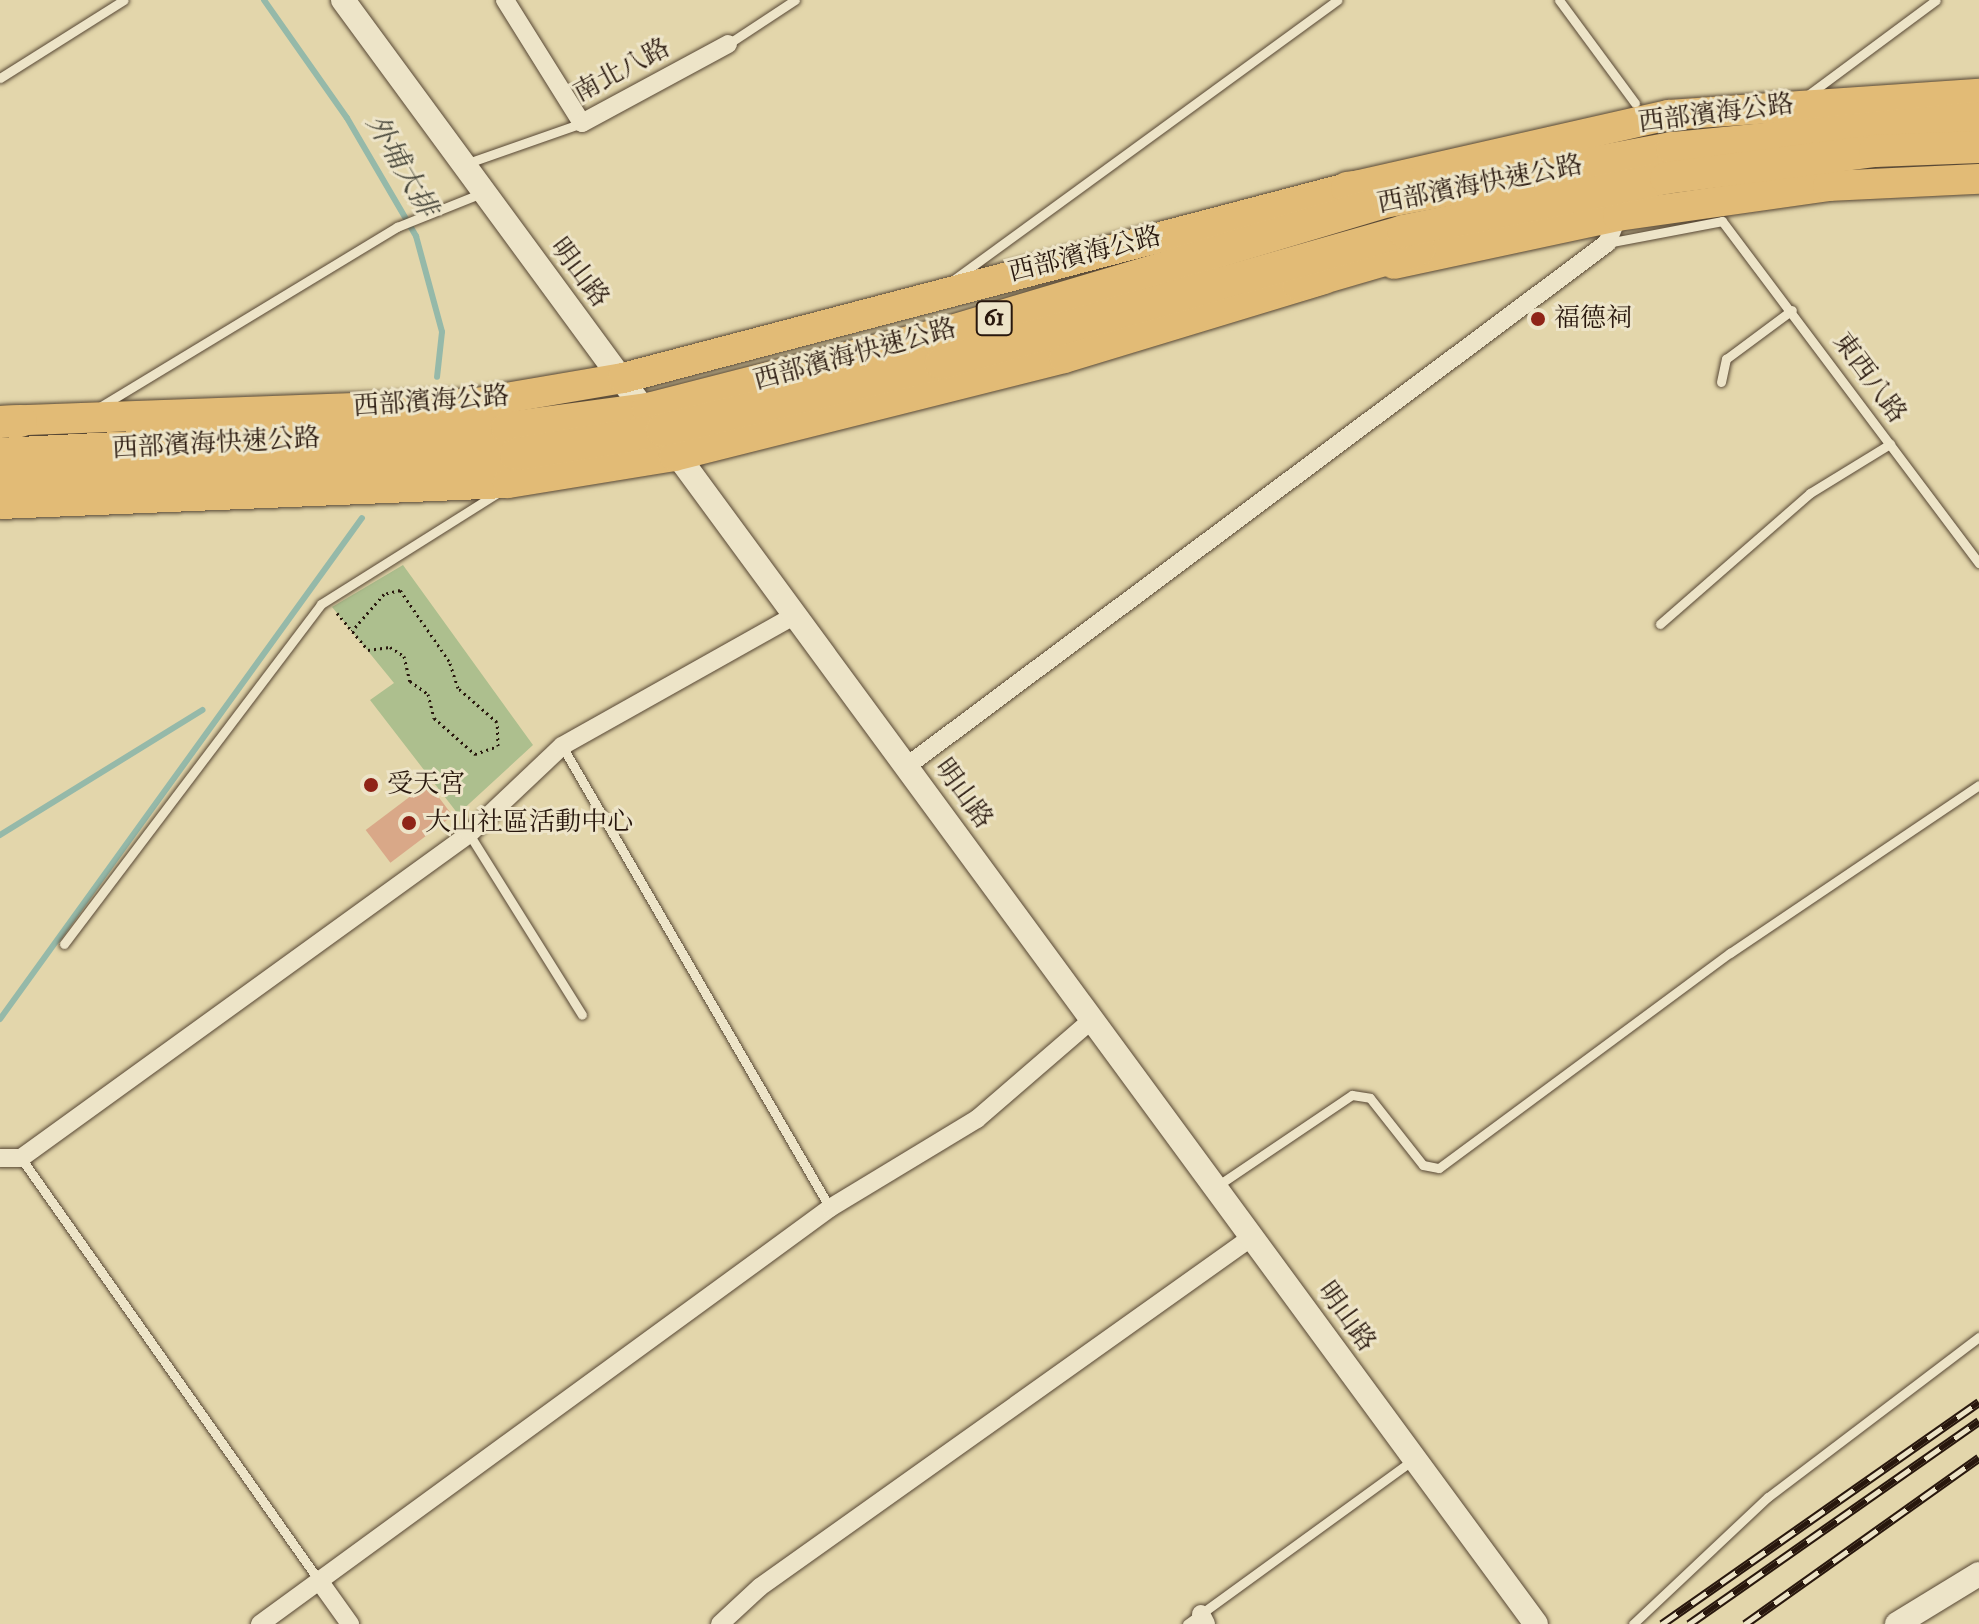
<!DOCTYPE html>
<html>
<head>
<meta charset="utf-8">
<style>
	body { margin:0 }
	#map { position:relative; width:1979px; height:1624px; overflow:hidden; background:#e3d6ab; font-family:"IM FELL Double Pica","Noto Serif TC",serif }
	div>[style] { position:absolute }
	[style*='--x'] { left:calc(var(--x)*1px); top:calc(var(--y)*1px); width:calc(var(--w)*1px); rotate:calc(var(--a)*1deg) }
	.green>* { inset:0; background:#adbf8e }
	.stream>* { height:6px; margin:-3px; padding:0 3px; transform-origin:3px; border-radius:3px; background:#95b9a9 }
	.building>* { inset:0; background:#d9a888; transform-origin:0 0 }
	.path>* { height:3px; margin-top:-1.5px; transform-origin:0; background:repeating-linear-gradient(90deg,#28170d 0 2px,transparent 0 6px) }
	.roads { filter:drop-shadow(0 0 2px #574734) drop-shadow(0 0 2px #574734) }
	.service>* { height:9px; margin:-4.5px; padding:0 4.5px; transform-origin:4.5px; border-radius:4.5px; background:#ede4c8 }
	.minor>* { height:18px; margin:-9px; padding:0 9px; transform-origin:9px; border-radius:9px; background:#ede4c8 }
	.tertiary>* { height:24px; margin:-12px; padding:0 12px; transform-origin:12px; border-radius:12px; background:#ede4c8 }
	.primary>* { height:30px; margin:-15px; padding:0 15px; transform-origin:15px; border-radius:15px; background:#e2bb76 }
	.trunk>* { height:32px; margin:-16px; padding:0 16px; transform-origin:16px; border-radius:16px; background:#e2bb76 }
	.rail>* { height:9px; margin-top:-4.5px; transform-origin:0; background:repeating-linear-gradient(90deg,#ede4c8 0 18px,#28170d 0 36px); box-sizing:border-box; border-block:2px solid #28170d }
	.dots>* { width:22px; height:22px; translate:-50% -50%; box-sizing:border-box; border:4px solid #ede4c8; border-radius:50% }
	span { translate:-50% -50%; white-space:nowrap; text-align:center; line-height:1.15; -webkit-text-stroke:6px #ede4c8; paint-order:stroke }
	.shield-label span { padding:2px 6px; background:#ede4c8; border:2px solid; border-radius:6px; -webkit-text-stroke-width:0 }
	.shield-label { font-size:24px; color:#28170d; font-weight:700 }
	.street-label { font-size:26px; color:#28170d }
	.poi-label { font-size:26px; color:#28170d }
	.left { translate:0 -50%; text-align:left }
	.water-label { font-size:28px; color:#49483c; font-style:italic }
</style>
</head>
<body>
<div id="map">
	<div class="green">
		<div style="clip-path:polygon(403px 565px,533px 745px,458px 814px,370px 700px,394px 683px,332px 607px)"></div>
	</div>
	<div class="stream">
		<div style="--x:264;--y:0;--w:144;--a:54.9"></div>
		<div style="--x:347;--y:118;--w:137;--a:59.7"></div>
		<div style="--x:416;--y:236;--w:99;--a:74.8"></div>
		<div style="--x:442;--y:332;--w:45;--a:96.3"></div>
		<div style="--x:0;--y:835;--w:238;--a:-31.7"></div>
		<div style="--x:0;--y:1019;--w:618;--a:-54.15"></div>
	</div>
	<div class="building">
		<div style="left:428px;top:783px;width:41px;height:78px;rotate:53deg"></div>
	</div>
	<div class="path">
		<div style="--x:337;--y:613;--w:48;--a:50"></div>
		<div style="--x:368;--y:650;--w:22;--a:-8"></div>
		<div style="--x:390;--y:647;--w:17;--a:33"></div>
		<div style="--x:404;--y:656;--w:26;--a:77"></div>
		<div style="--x:410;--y:681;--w:22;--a:36"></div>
		<div style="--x:428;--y:694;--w:25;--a:76"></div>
		<div style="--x:434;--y:718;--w:55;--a:41.3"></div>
		<div style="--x:475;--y:754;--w:24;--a:-19"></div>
		<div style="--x:498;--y:746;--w:24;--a:-92"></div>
		<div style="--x:497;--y:722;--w:52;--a:-138.9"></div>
		<div style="--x:458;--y:688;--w:28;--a:-108"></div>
		<div style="--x:449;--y:661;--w:86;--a:-124.6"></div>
		<div style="--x:400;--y:590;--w:16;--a:166"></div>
		<div style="--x:384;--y:594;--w:49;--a:130.9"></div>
	</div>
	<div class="roads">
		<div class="service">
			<div style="--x:1559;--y:0;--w:128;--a:53.6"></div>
			<div style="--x:728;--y:44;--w:80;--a:-33.3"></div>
			<div style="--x:0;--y:78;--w:146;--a:-32.2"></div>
			<div style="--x:1808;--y:95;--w:159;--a:-36.6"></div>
			<div style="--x:465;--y:164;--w:124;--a:-19.3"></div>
			<div style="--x:1607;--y:243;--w:117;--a:-10.8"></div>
			<div style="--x:1722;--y:221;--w:428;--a:53.1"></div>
			<div style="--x:952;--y:281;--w:477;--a:-36.1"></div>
			<div style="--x:1721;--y:382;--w:24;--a:-78"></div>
			<div style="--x:1726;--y:359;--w:82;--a:-36.6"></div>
			<div style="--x:98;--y:408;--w:350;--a:-31.2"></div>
			<div style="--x:397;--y:227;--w:92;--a:-21.8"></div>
			<div style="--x:1660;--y:624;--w:199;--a:-41.1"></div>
			<div style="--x:1810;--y:493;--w:94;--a:-31.5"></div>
			<div style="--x:562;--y:746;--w:534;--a:59.88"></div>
			<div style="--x:469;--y:834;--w:213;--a:58"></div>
			<div style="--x:64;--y:944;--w:426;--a:-52.9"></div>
			<div style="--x:321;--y:604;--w:210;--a:-32.2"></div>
			<div style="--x:21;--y:1158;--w:519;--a:54.81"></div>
			<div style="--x:1217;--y:1186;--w:163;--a:-34"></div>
			<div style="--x:1352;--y:1095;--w:18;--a:9"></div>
			<div style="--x:1370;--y:1098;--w:85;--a:51.7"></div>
			<div style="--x:1423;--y:1165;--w:16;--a:11"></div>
			<div style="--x:1439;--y:1168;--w:362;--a:-36.5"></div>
			<div style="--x:1730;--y:953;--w:300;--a:-34"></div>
			<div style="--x:1187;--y:1624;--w:281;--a:-36"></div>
			<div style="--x:1633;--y:1624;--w:185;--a:-43.3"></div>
			<div style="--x:1768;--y:1497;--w:265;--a:-37.2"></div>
		</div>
		<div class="minor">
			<div style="--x:505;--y:0;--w:145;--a:58"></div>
			<div style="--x:582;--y:123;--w:166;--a:-28.4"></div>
			<div style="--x:907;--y:766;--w:874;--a:-36.76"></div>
			<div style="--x:1607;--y:243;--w:29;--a:-68"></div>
			<div style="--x:0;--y:1158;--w:21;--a:0"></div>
			<div style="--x:21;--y:1158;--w:553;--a:-35.87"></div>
			<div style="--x:469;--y:834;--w:128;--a:-43.4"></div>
			<div style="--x:562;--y:746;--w:264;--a:-29.3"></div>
			<div style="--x:320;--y:1582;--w:52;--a:54.5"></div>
			<div style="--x:1201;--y:1614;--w:11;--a:63"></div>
			<div style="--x:260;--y:1624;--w:706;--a:-36.12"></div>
			<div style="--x:830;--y:1208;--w:172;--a:-31.2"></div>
			<div style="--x:977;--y:1119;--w:153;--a:-40.8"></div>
			<div style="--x:720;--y:1624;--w:54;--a:-42.8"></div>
			<div style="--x:760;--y:1587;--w:604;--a:-35.43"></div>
		</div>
		<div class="tertiary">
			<div style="--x:343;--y:0;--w:2015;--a:53.7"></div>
			<div style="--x:1897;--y:1624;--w:96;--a:-31.4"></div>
		</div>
		<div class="primary">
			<div style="--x:1394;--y:264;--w:229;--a:-12.1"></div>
			<div style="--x:1618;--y:216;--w:212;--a:-8.1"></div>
			<div style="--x:1828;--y:186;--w:151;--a:-2.7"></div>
			<div style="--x:0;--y:421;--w:471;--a:-2.1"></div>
			<div style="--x:471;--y:404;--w:154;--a:-9.7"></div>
			<div style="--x:623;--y:378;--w:749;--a:-14.7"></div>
			<div style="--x:1347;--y:188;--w:330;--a:-12.8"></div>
			<div style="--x:1669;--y:115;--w:311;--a:-3.9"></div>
			<div style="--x:0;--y:504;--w:508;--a:-2.37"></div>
			<div style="--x:508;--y:483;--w:168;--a:-9.2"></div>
			<div style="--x:674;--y:456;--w:402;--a:-14.1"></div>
			<div style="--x:1064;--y:358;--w:272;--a:-16.9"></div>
		</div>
		<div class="trunk">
			<div style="--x:1347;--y:188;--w:56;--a:-7.1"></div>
			<div style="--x:1299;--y:285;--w:125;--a:-16.3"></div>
			<div style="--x:0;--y:422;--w:21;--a:-3"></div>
			<div style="--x:0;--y:454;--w:508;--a:-2.94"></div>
			<div style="--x:507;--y:428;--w:142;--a:-7.7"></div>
			<div style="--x:648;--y:409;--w:307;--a:-14.4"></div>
			<div style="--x:945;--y:333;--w:463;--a:-16.6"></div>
			<div style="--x:1389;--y:201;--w:288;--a:-10.6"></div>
			<div style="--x:1672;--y:148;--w:308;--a:-5.6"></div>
			<div style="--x:0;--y:481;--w:517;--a:-3"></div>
			<div style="--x:516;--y:454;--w:148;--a:-9.3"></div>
			<div style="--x:662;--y:430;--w:287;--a:-13.5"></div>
			<div style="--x:941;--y:363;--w:480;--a:-15.9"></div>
			<div style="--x:1403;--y:231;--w:268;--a:-11.4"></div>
			<div style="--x:1666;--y:178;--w:211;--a:-7.4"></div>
			<div style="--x:1875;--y:151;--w:104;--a:-2.2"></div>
		</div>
	</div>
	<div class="rail">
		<div style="--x:1662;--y:1624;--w:387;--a:-35"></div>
		<div style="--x:1689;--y:1624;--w:354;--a:-35"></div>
		<div style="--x:1745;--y:1624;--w:287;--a:-35.4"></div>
	</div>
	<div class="dots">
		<div style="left:1538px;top:319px;background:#8f2418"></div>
		<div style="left:371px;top:785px;background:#8f2418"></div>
		<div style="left:409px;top:823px;background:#8f2418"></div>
	</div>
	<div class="shield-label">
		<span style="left:994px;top:318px">61</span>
	</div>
	<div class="street-label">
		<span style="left:622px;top:71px;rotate:-28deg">南北八路</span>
		<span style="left:1716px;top:114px;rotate:-7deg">西部濱海公路</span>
		<span style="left:1480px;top:185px;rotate:-11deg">西部濱海快速公路</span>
		<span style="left:1085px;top:255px;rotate:-14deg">西部濱海公路</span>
		<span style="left:579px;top:273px;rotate:53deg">明山路</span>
		<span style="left:855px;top:355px;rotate:-15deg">西部濱海快速公路</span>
		<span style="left:1869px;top:378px;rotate:54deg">東西八路</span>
		<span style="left:431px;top:402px;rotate:-4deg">西部濱海公路</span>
		<span style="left:216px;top:444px;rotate:-3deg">西部濱海快速公路</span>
		<span style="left:963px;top:794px;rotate:54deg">明山路</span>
		<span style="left:1346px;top:1317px;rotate:54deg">明山路</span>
	</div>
	<div class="poi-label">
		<span class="left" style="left:1554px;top:319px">福德祠</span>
		<span class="left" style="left:387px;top:785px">受天宮</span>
		<span class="left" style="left:425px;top:823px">大山社區活動中心</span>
	</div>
	<div class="water-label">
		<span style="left:401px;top:166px;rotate:60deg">外埔大排</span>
	</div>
</div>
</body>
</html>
